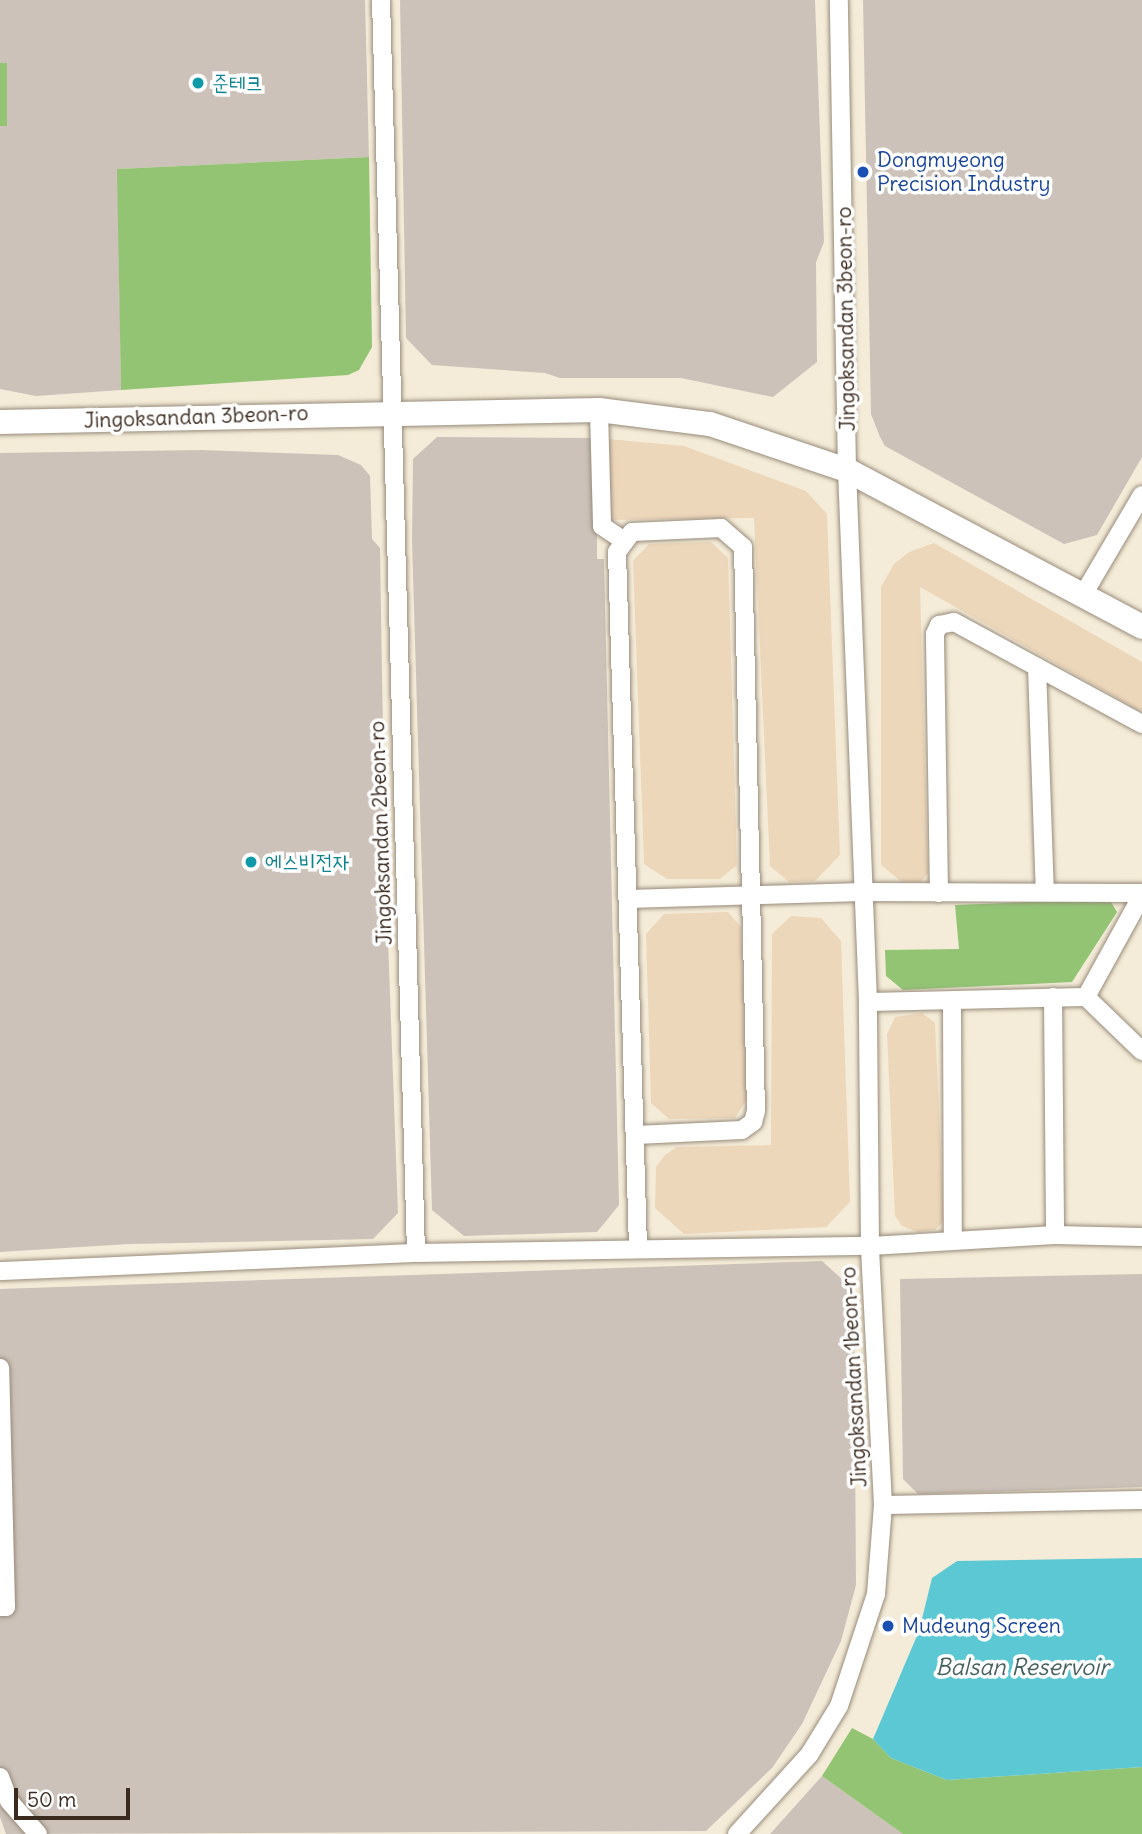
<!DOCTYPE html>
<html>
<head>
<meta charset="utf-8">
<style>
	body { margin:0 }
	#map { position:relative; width:1142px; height:1834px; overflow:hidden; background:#f4ecd8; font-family:Delius,"Poor Story",sans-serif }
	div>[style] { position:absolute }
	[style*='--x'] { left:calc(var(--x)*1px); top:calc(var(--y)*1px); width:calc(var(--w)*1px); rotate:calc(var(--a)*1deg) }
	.built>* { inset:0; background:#edd7bb }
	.industrial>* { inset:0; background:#ccc2b9 }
	.green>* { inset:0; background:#92c474; transform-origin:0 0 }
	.water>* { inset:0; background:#5cc8d4 }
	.roads { filter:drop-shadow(0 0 2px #988b7b) drop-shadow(0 0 2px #988b7b) }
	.street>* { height:18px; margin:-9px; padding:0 9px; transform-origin:9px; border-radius:9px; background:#fff }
	.secondary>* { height:24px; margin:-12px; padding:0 12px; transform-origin:12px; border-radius:12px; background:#fff }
	.dots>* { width:19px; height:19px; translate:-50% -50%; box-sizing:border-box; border:4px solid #fff; border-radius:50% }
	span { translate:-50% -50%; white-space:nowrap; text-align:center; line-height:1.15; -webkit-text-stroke:7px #fff; paint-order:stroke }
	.culture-label { font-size:21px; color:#0d838f }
	.left { translate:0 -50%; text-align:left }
	.transit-label { font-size:21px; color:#164399 }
	.street-label { font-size:21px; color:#3b2a1e }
	.water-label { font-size:23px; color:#47615e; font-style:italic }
	.scale { position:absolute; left:14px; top:1788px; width:116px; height:32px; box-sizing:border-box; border:4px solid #3b2a1e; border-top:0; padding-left:9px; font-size:21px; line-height:24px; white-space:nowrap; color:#3b2a1e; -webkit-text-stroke:5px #fff; paint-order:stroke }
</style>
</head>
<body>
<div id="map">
	<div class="built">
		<div style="clip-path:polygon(597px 438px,684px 446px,806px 491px,827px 514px,840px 855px,815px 881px,789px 882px,770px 866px,754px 518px,597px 520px)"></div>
		<div style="clip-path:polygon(711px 542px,728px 558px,737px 865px,720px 879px,667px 879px,644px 864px,633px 561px,649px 544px)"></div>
		<div style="clip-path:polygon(934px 543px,1142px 662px,1142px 712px,920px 587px,928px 873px,921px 882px,902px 882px,881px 865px,881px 587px,894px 564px,909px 552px)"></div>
		<div style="clip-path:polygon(728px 912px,741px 927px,748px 1097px,735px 1118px,669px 1119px,651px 1103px,646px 934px,664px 914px)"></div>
		<div style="clip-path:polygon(791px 916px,821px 918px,841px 941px,850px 1202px,826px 1227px,684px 1234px,655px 1208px,656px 1167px,665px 1155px,677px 1147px,771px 1145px,772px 934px)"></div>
		<div style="clip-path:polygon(922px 1013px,935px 1023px,944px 1221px,935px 1230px,918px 1232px,902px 1226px,895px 1216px,887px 1034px,895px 1017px)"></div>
	</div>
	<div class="industrial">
		<div style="clip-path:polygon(0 0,365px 0,369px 157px,118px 169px,121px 390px,36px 396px,0 389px)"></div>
		<div style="clip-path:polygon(400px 0,815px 0,824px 242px,816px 262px,817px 362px,773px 397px,681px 378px,560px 378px,545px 373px,432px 365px,406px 338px)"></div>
		<div style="clip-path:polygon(863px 0,1142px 0,1142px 457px,1097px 535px,1064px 544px,885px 446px,880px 437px,871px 414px)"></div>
		<div style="clip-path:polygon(437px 437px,597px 438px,597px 559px,604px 559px,619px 1205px,597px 1232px,464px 1236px,432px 1210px,412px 541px,413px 459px)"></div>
		<div style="clip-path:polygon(202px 450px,338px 455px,361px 465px,370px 476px,372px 539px,380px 548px,385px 858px,398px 1213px,373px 1239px,129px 1244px,0 1252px,0 453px)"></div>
		<div style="clip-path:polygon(822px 1261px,854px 1290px,856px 1585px,841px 1641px,802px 1724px,772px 1768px,706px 1831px,6px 1834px,0 1817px,0 1289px)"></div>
		<div style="clip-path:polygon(1142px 1274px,1142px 1487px,918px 1494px,903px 1479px,900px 1279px)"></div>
		<div style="clip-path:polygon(822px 1776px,903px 1834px,770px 1834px)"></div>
	</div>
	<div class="green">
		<div style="left:0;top:63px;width:7px;height:63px"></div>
		<div style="clip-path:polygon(369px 157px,372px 347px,359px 370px,348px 375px,121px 390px,117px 169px)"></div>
		<div style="clip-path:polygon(1109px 899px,1117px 912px,1072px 982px,903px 990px,886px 976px,885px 950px,959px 949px,955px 905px)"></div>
		<div style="clip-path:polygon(852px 1728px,873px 1739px,891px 1758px,947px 1780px,1142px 1767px,1142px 1834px,903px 1834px,822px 1776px)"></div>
	</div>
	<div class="water">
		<div style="clip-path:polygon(1142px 1558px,1142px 1767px,947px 1780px,891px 1758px,873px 1739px,919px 1631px,932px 1578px,957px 1561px)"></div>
	</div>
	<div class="roads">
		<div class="street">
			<div style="--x:381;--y:0;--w:1253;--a:88.4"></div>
			<div style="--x:599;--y:410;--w:116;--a:88.5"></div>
			<div style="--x:602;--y:526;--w:25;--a:34"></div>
			<div style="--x:1083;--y:595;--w:116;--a:-59.5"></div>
			<div style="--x:1037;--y:667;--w:224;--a:88"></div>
			<div style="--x:939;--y:893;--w:259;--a:-90.9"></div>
			<div style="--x:935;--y:634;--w:10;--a:-66"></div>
			<div style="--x:939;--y:625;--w:15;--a:-11"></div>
			<div style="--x:954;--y:622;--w:214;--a:28.5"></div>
			<div style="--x:628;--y:899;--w:234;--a:-1.7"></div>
			<div style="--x:862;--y:892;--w:280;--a:0.2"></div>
			<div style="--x:1053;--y:997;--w:238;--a:89.5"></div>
			<div style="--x:1086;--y:997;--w:116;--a:-61.2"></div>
			<div style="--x:952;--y:1001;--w:239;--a:89.8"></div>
			<div style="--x:868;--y:1002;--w:218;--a:-1.3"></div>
			<div style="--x:1086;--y:997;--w:78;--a:44"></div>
			<div style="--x:636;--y:1135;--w:106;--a:-2.7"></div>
			<div style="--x:742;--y:1130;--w:14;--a:-36"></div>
			<div style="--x:753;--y:1122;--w:11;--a:-75"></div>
			<div style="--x:756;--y:1111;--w:564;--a:-91.32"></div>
			<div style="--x:743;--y:547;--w:29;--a:-139"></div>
			<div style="--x:721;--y:528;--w:89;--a:177.4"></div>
			<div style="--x:632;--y:532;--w:25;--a:127"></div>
			<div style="--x:617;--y:552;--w:697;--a:88.27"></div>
			<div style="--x:0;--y:1271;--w:416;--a:-2.5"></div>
			<div style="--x:416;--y:1253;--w:454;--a:-0.9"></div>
			<div style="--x:870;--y:1246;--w:185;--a:-3.4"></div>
			<div style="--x:1055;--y:1235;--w:87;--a:1.3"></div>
			<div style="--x:883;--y:1505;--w:259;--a:-1.1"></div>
			<div style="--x:0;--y:1607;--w:6;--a:0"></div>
			<div style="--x:6;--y:1607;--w:239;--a:-91.4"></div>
			<div style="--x:0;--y:1777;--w:26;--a:69"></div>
			<div style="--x:9;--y:1801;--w:44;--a:48.7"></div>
			<div style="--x:737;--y:1834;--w:107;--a:-47.7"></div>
			<div style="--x:809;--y:1755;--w:57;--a:-58.5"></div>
			<div style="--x:839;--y:1706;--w:118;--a:-71.7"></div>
			<div style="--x:876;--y:1594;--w:89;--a:-85.5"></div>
			<div style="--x:883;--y:1505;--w:259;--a:-92.9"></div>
			<div style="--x:870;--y:1246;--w:244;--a:-90.5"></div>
			<div style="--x:868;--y:1002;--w:532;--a:-92.26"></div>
			<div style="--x:847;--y:470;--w:470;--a:-91"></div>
		</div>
		<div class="secondary">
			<div style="--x:0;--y:422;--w:599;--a:-1.15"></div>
			<div style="--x:599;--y:410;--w:112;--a:7.2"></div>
			<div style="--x:710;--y:424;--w:145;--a:18.6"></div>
			<div style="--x:847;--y:470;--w:334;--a:28"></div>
		</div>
	</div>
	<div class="dots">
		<div style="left:198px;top:83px;background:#0f9aa8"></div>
		<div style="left:863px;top:172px;background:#1a4fb4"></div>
		<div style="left:251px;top:862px;background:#0f9aa8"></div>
		<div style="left:888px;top:1626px;background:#1a4fb4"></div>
	</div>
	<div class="culture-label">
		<span class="left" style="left:212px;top:83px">준테크</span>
		<span class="left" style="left:265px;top:862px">에스비전자</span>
	</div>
	<div class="transit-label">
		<span class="left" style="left:877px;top:172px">Dongmyeong<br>Precision Industry</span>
		<span class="left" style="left:902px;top:1626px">Mudeung Screen</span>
	</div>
	<div class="street-label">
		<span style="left:846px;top:319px;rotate:-91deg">Jingoksandan 3beon-ro</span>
		<span style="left:196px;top:417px;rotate:-2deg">Jingoksandan 3beon-ro</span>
		<span style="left:381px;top:833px;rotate:-92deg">Jingoksandan 2beon-ro</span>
		<span style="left:854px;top:1377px;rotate:-93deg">Jingoksandan 1beon-ro</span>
	</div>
	<div class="water-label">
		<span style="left:1022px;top:1667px">Balsan Reservoir</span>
	</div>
	<div class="scale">50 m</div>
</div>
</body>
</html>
